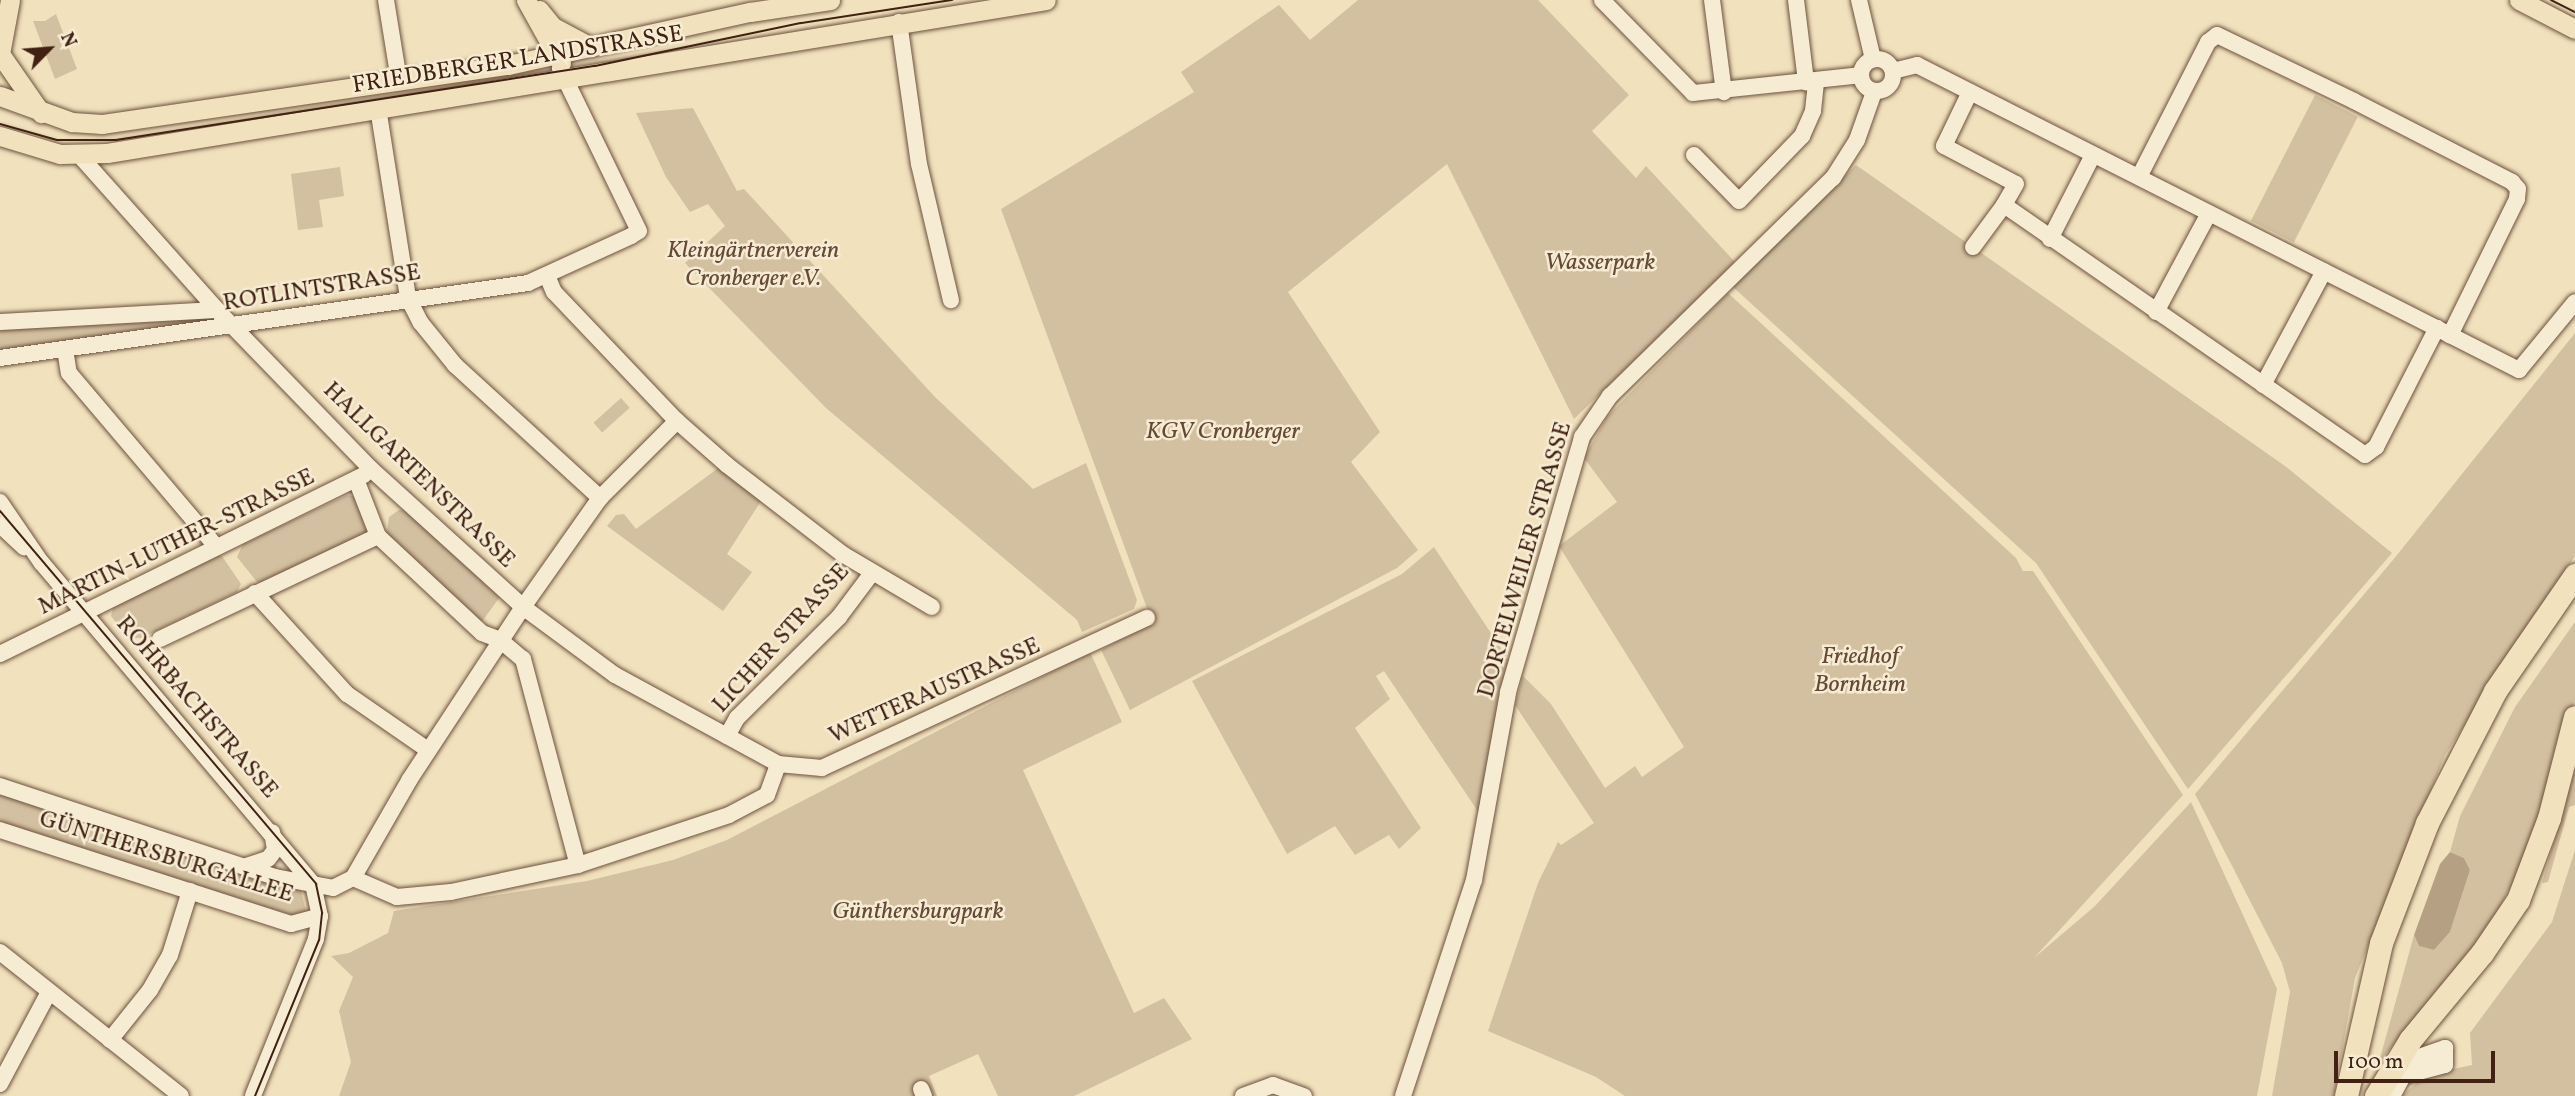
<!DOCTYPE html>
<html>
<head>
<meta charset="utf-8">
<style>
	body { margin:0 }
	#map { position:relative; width:2575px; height:1096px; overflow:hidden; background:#f1e1bd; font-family:Vollkorn,serif }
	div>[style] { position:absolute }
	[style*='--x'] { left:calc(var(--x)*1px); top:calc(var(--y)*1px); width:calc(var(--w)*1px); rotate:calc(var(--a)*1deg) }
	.green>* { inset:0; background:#d3c0a0; transform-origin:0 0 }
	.water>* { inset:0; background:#b5a083 }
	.roads { filter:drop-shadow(0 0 2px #6d513d) drop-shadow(0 0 2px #6d513d) }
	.minor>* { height:16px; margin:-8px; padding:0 8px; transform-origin:8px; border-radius:8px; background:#f6ecd4 }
	.minor>.ring { margin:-8px; padding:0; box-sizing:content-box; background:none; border:16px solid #f6ecd4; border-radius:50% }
	.major>* { height:19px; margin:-9.5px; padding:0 9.5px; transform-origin:9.5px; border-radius:9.5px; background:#f1e1bd }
	.highway>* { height:23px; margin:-11.5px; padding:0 11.5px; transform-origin:11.5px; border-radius:11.5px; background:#f1e1bd }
	.tram>* { height:2px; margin:-1px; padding:0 1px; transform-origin:1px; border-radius:1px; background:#412112 }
	span { translate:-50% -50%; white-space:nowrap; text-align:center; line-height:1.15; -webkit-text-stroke:5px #f6ecd4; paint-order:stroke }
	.street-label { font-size:24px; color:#412112 }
	.park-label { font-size:24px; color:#664936; font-style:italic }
	.north { position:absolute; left:14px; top:14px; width:70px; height:70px; -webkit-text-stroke:5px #f6ecd4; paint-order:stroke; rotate:65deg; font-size:19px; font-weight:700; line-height:28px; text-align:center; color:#412112 }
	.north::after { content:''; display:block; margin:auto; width:24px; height:32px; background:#412112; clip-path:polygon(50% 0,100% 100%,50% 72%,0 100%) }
	.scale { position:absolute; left:2334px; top:1051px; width:161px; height:32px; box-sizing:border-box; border:4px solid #412112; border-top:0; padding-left:9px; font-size:21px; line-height:24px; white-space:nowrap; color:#412112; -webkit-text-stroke:5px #f6ecd4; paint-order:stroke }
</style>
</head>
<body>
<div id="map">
	<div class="green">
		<div style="clip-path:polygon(1358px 0,1538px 0,1629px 95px,1592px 131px,1636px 178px,1646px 166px,1735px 262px,1574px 419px,1447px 164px,1288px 292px,1380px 432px,1351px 462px,1418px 550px,1397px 568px,1130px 710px,1101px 650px,1152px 622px,1001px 209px,1194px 92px,1181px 72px,1279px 5px,1310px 40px)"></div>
		<div style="clip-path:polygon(56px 14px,77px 69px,55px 79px,33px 21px,45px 21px)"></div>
		<div style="left:2315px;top:95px;width:48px;height:141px;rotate:27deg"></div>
		<div style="clip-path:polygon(693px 108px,737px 191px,744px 189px,935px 397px,1033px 489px,1086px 463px,1137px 600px,1134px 609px,1082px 632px,1077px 620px,826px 408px,685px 263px,725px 226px,708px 204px,690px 212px,666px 177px,636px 113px)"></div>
		<div style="clip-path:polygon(1856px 165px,2285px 466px,2392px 553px,2188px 789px,2036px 563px,1733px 287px)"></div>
		<div style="clip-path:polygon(340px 167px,344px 196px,319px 200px,323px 227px,298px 230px,291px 174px)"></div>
		<div style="clip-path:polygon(1728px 293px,2016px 558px,2023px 571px,2033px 571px,2183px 795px,2034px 958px,2095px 906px,2191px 802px,2277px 989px,2257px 1096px,1625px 1096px,1596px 1077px,1488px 1031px,1538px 883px,1558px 842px,1561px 845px,1594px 823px,1515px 705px,1523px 676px,1551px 704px,1605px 788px,1635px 766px,1642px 777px,1684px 747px,1559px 546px,1617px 502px,1584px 458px,1607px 417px)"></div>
		<div style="clip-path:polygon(205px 319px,207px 323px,0 356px,0 328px)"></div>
		<div style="clip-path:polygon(2575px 333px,2575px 556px,2445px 755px,2355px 978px,2334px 1096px,2272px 1096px,2290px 992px,2282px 963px,2195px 794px,2393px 560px)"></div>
		<div style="left:621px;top:398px;width:13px;height:37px;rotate:48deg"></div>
		<div style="clip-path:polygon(725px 463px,761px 501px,727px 554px,752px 572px,723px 611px,607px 526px,616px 515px,624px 514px,636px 529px)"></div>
		<div style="clip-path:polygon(347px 495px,358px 497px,370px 534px,268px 583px,257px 582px,237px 557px,243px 544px)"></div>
		<div style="clip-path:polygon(399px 510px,414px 510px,502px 594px,481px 623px,387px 533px,389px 517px)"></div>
		<div style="clip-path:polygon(1434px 547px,1510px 662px,1479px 813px,1384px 671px,1376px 676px,1390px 699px,1355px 728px,1421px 828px,1399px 849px,1389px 835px,1355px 855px,1335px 826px,1287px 854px,1192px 681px,1402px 574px)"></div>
		<div style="clip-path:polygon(215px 555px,222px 556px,241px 584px,237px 592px,141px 638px,128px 638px,111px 616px,114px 603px)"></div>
		<div style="clip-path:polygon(2575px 622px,2575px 700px,2522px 866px,2487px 930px,2379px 1062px,2414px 935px,2419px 946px,2434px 950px,2450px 932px,2470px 870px,2464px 858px,2450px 852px,2460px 816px,2515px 707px)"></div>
		<div style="clip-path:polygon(1090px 652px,1122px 722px,1023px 770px,1134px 1013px,1164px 998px,1192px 1039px,1074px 1096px,998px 1096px,978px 1054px,929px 1076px,937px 1096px,339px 1096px,351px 1062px,339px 1011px,353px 977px,331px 956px,349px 953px,388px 933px,394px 911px,587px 881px,673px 860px,727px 840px)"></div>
		<div style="clip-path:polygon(2575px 769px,2575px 805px,2569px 807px,2548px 882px,2542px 883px)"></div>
		<div style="clip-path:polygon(0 791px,300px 886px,306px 912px,298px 917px,0 825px)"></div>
		<div style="clip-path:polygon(2575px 850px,2575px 1096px,2402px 1096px,2425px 1075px,2472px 1065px,2470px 1033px,2552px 922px)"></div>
	</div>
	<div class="water">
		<div style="clip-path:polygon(2450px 852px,2464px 858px,2470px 870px,2450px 932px,2434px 950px,2419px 946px,2414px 935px,2440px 864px)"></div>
	</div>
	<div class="roads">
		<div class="minor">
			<div style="--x:386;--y:0;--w:81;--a:80.8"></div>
			<div style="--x:1602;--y:0;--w:130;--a:45.6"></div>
			<div style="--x:1693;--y:93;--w:169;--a:-6.1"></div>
			<div style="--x:1712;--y:0;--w:93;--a:82.6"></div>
			<div style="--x:1796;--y:0;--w:83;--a:83"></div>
			<div style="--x:1859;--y:0;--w:61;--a:76.7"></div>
			<div style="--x:899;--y:22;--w:143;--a:82"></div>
			<div style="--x:919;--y:164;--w:140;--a:76.8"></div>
			<div class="ring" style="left:1861px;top:59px;width:16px;height:16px"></div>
			<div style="--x:1893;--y:71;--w:25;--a:-14"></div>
			<div style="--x:1917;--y:65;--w:675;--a:26.87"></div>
			<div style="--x:2519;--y:370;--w:88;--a:-50.5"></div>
			<div style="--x:1970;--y:92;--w:60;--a:115.7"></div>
			<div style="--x:1944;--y:146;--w:81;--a:27.8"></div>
			<div style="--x:2016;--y:184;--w:24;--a:120"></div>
			<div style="--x:2004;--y:205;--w:439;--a:34.7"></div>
			<div style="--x:2365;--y:455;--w:14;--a:-36"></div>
			<div style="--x:2376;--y:447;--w:134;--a:-62.9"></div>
			<div style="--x:378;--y:108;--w:192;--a:81"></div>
			<div style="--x:408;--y:298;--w:28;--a:63"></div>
			<div style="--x:421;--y:323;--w:54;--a:51"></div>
			<div style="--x:455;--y:365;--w:197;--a:42.5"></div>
			<div style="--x:1694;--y:155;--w:64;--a:45.6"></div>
			<div style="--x:1739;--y:201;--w:91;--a:-45.9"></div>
			<div style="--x:1802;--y:136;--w:27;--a:-66"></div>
			<div style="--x:1813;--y:111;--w:30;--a:-84"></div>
			<div style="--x:80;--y:156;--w:206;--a:48.3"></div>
			<div style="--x:217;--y:310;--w:221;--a:45.9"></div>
			<div style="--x:371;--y:469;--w:205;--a:42.2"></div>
			<div style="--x:523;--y:607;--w:114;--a:36.5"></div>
			<div style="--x:615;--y:675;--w:186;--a:28.6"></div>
			<div style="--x:778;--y:764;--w:44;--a:5.2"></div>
			<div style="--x:822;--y:768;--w:358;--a:-24.8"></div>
			<div style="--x:2139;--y:177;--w:152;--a:-62.9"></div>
			<div style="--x:2208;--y:42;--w:11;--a:-38"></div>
			<div style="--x:2217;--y:35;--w:152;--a:25.7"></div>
			<div style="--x:2354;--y:101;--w:178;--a:27.1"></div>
			<div style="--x:2512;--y:182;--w:9;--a:49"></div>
			<div style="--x:2518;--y:189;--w:10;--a:96"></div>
			<div style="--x:2517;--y:199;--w:152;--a:116.2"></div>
			<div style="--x:2050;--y:239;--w:94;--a:-62.9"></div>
			<div style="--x:1973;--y:247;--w:52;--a:-53.6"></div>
			<div style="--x:548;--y:278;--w:15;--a:67"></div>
			<div style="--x:554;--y:292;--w:178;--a:46.4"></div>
			<div style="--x:677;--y:421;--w:67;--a:41.3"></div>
			<div style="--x:727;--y:465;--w:148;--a:37.6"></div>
			<div style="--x:844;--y:555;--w:102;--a:30.6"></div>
			<div style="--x:2156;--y:312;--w:112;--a:-61.8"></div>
			<div style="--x:0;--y:322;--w:217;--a:-3.2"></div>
			<div style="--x:65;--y:349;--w:24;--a:81"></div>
			<div style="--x:69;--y:373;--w:226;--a:49.7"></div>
			<div style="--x:0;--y:358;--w:533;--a:-8.08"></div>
			<div style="--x:528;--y:283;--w:113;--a:-24.5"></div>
			<div style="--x:631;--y:236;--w:9;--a:-32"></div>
			<div style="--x:639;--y:231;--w:181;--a:-115.9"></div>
			<div style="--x:2263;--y:385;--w:129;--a:-61.8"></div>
			<div style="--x:357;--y:482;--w:58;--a:68.7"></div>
			<div style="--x:378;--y:536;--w:142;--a:43"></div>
			<div style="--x:482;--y:633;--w:19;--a:21"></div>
			<div style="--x:500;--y:640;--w:30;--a:40"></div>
			<div style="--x:523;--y:659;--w:213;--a:75.1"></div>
			<div style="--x:0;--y:502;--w:73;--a:55.7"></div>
			<div style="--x:41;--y:562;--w:422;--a:49.8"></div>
			<div style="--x:313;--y:884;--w:33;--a:78"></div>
			<div style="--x:320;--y:916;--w:23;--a:100"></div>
			<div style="--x:316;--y:939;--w:169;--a:111.9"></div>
			<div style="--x:0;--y:525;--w:33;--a:43"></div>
			<div style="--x:255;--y:593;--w:137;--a:47.7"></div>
			<div style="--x:347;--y:694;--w:98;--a:34.7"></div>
			<div style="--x:160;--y:639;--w:241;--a:-25.3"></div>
			<div style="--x:0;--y:654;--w:406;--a:-26.2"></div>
			<div style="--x:727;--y:736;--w:21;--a:-61"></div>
			<div style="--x:737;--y:718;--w:144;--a:-44.7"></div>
			<div style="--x:839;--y:617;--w:55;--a:-53.1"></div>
			<div style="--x:0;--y:786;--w:290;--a:18.3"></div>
			<div style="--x:275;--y:877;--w:59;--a:10.7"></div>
			<div style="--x:333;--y:888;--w:22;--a:-27"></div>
			<div style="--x:353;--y:878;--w:114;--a:-60.1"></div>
			<div style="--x:410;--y:779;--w:206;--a:-56.7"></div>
			<div style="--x:523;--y:607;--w:133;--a:-54.8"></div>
			<div style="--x:600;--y:498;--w:109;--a:-45"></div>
			<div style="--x:0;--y:830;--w:306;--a:17.9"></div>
			<div style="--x:291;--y:924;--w:30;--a:-15"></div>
			<div style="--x:246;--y:866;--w:23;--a:-18"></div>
			<div style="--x:268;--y:859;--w:11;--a:-52"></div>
			<div style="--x:275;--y:850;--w:18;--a:-99"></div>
			<div style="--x:353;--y:878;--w:48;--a:23.4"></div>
			<div style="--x:397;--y:897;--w:54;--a:-5.3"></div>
			<div style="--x:451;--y:892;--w:130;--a:-12"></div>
			<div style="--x:578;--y:865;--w:159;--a:-18.3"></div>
			<div style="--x:729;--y:815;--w:43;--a:-27.8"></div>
			<div style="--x:767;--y:795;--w:33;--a:-70"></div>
			<div style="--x:0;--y:952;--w:231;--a:38.5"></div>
			<div style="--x:110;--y:1040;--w:64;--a:-51.3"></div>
			<div style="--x:150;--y:990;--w:40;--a:-60.3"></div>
			<div style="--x:170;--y:955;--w:67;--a:-72.6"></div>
			<div style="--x:0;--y:1084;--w:104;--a:-62"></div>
			<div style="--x:921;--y:1089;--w:8;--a:67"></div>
			<div style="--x:1243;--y:1096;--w:32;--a:-20"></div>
			<div style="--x:1273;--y:1085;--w:33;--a:20"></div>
			<div style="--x:1403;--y:1096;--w:227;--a:-71.8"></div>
			<div style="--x:1474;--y:880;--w:191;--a:-79.7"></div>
			<div style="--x:1508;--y:692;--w:266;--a:-73.8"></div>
			<div style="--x:1582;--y:437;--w:50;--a:-55.7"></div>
			<div style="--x:1610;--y:396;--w:312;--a:-44.4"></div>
			<div style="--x:1833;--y:178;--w:45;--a:-57.7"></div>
			<div style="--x:1857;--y:140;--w:51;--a:-70.5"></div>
			<div style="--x:2392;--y:1096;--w:23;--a:-61"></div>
			<div style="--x:2403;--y:1076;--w:22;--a:-54"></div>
			<div style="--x:2416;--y:1058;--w:31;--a:-19"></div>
			<div style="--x:2445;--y:1048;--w:17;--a:90"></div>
			<div style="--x:2445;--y:1065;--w:43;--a:165.3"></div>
		</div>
		<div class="major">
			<div style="--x:526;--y:0;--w:72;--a:60.9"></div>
			<div style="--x:2519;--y:0;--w:63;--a:27.4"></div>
			<div style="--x:539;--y:10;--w:22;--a:51"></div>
			<div style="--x:553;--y:27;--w:43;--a:27.8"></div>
			<div style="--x:0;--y:54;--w:72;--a:55.2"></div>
			<div style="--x:0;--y:54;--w:55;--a:-79.5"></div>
			<div style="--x:0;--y:96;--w:77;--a:19.9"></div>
			<div style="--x:72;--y:122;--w:30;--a:4"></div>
			<div style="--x:102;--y:124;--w:410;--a:-8.3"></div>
			<div style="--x:508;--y:65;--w:248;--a:-12.4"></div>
			<div style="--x:750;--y:12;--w:81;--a:-8.5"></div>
			<div style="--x:0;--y:136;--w:63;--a:16.7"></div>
			<div style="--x:60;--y:154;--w:47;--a:-1.2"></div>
			<div style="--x:107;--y:153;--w:951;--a:-9.25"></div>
		</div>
		<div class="highway">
			<div style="--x:2346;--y:1096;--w:157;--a:-77.1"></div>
			<div style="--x:2381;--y:943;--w:129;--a:-69"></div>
			<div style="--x:2427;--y:823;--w:148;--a:-62.7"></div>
			<div style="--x:2495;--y:691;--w:141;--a:-55.4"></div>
			<div style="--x:2376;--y:1096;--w:66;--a:-58.7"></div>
			<div style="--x:2410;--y:1040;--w:113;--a:-50.4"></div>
			<div style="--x:2482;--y:953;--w:64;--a:-55.8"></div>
			<div style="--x:2518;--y:900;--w:88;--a:-69.3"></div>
			<div style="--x:2549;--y:818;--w:104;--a:-75.6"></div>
		</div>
	</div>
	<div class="tram">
		<div style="--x:2551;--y:0;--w:27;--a:27"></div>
		<div style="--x:0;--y:124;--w:59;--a:15.7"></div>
		<div style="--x:57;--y:140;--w:59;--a:0"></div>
		<div style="--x:116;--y:140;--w:485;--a:-8.8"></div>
		<div style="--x:595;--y:66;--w:210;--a:-11.8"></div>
		<div style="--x:801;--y:23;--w:153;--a:-8.7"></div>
		<div style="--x:0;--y:511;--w:489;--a:49.7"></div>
		<div style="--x:316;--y:884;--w:30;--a:78"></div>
		<div style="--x:322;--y:913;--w:27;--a:96"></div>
		<div style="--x:319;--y:940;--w:169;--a:112.3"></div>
	</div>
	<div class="street-label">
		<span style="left:518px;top:61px;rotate:-9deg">FRIEDBERGER LANDSTRASSE</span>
		<span style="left:322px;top:289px;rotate:-9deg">ROTLINTSTRASSE</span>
		<span style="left:418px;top:476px;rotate:44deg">HALLGARTENSTRASSE</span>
		<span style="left:177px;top:543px;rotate:-26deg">MARTIN-LUTHER-STRASSE</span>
		<span style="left:1526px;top:560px;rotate:-74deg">DORTELWEILER STRASSE</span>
		<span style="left:782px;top:639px;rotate:-48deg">LICHER STRASSE</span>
		<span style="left:935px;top:692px;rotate:-24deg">WETTERAUSTRASSE</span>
		<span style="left:196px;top:708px;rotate:49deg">ROHRBACHSTRASSE</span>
		<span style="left:166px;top:858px;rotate:17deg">GÜNTHERSBURGALLEE</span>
	</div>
	<div class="park-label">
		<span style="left:753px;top:266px">Kleingärtnerverein<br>Cronberger e.V.</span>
		<span style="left:1600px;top:264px">Wasserpark</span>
		<span style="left:1223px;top:433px">KGV Cronberger</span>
		<span style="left:1860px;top:672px">Friedhof<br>Bornheim</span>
		<span style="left:918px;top:913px">Günthersburgpark</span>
	</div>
	<div class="north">N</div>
	<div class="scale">100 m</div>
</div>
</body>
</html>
